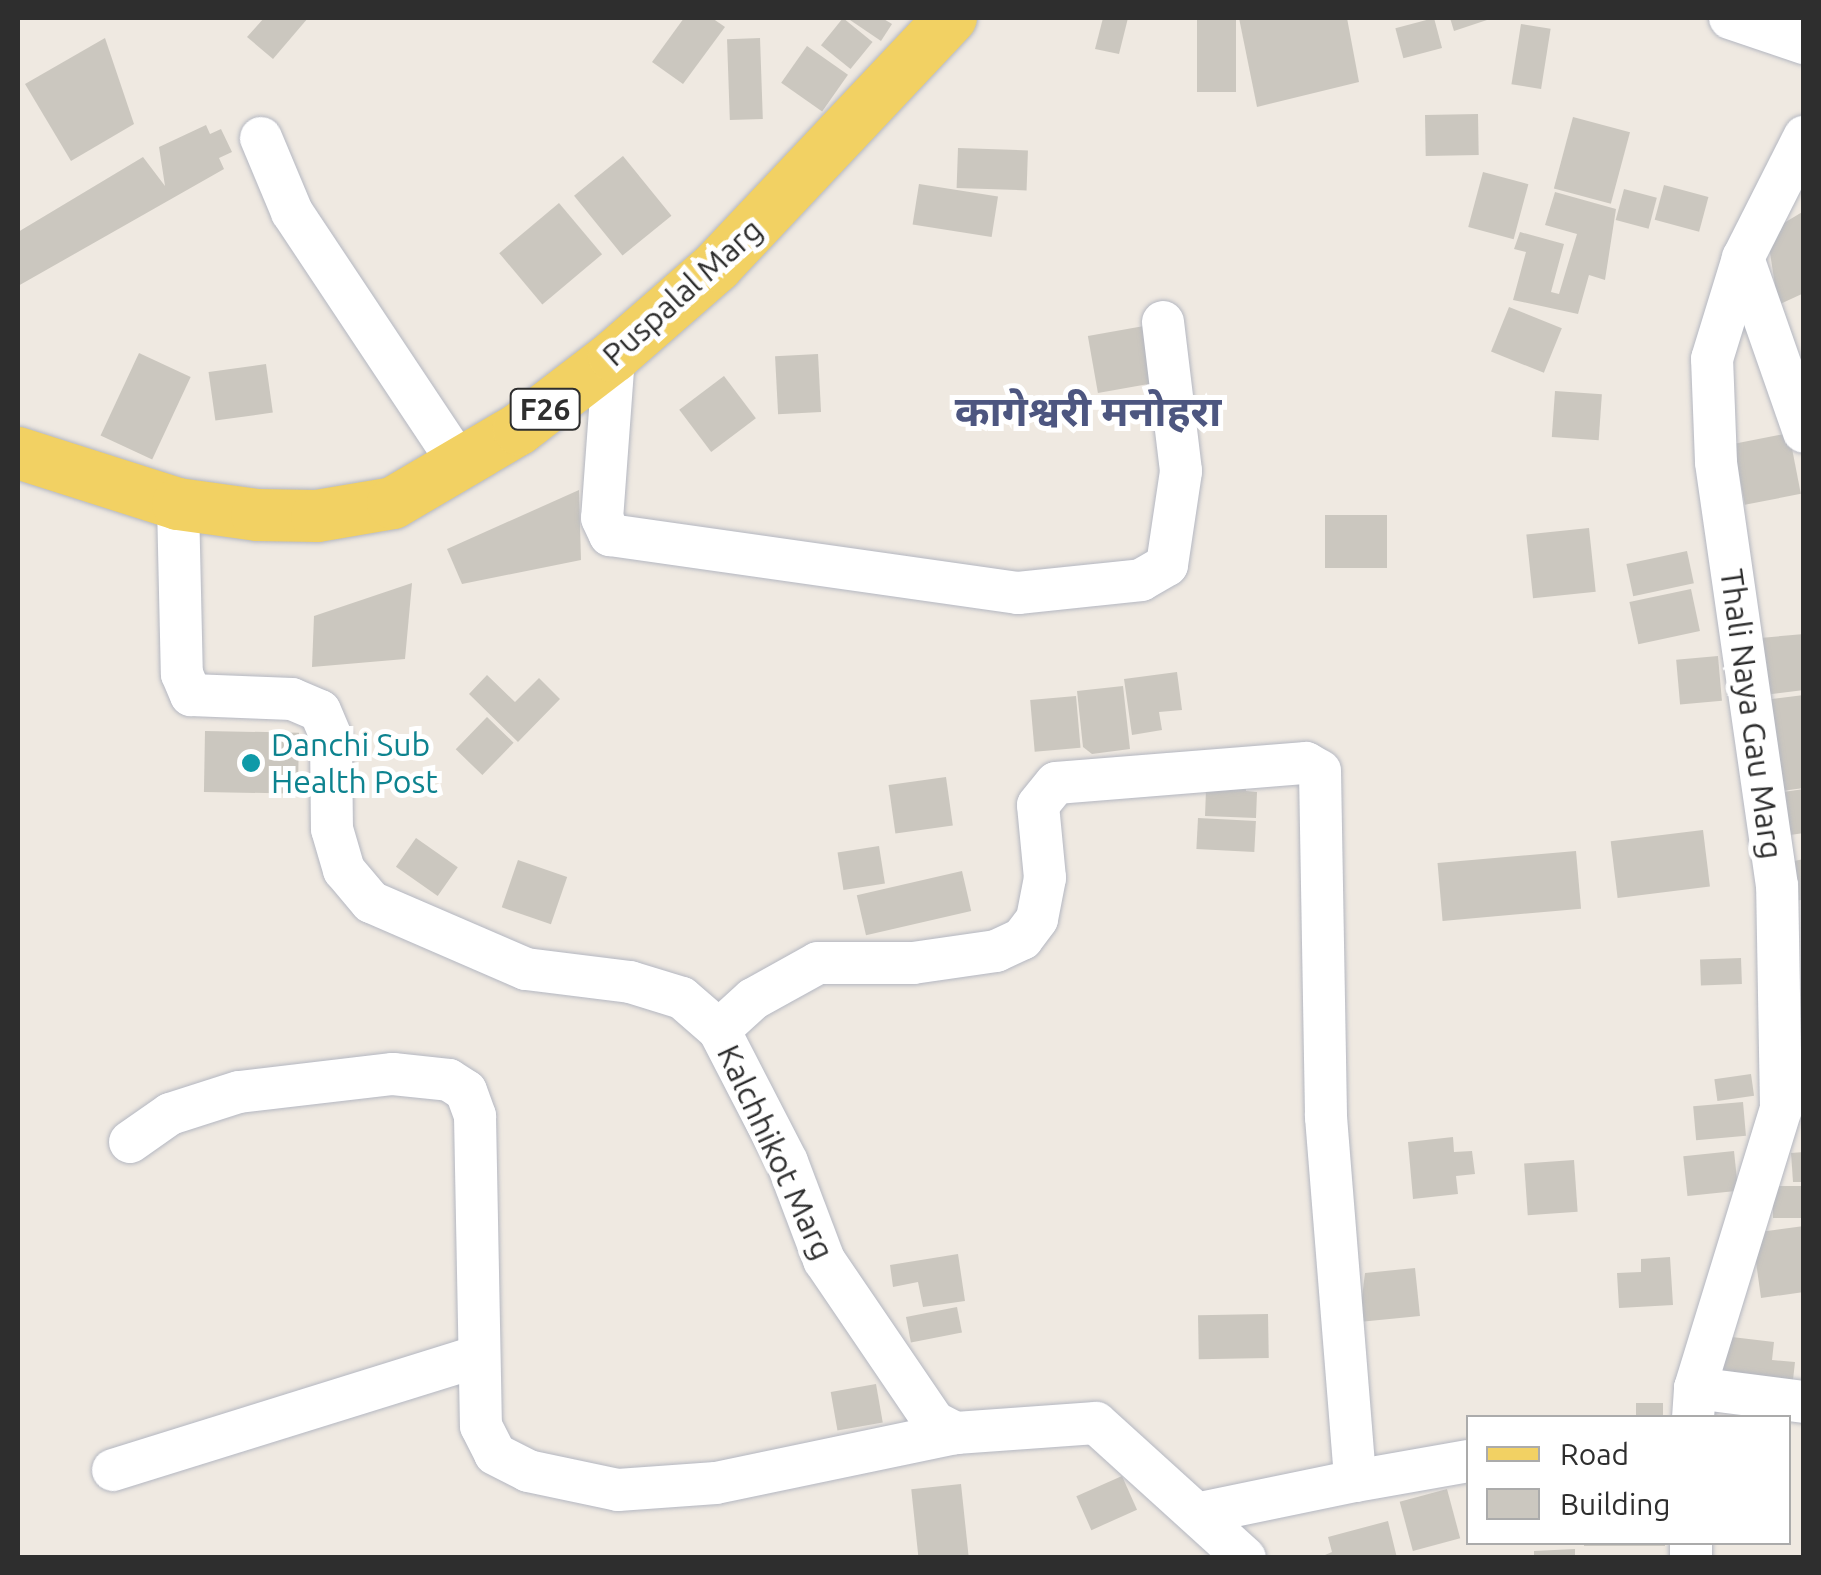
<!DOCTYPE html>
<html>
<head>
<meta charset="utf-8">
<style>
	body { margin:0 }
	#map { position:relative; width:1821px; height:1575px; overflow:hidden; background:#efe9e1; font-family:Ubuntu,"Noto Sans Devanagari",sans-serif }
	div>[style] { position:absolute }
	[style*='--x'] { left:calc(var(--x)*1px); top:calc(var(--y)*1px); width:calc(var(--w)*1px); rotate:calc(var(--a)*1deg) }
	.building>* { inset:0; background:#cbc7bf; transform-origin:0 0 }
	.roads { filter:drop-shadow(0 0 2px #b4b7c1) drop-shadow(0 0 2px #b4b7c1) }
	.minor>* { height:42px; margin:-21px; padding:0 21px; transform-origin:21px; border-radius:21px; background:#fff }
	.major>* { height:52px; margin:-26px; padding:0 26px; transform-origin:26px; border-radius:26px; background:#f2d163 }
	.dots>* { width:28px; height:28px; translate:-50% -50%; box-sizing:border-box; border:5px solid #fff; border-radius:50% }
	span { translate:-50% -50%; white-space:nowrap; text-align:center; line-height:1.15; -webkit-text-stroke:10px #fff; paint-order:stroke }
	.shield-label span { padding:2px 8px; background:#fff; border:2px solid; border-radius:8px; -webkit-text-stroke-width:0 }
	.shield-label { font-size:30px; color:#2e2e2e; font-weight:700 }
	.street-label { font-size:32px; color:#2e2e2e }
	.culture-label { font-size:32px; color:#0d838f }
	.left { translate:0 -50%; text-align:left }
	.district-label { font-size:42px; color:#4d5680; font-weight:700 }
	.frame { position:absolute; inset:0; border:20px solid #2e2e2e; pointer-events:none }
	.legend { position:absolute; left:1466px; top:1415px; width:325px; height:130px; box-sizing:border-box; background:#fff; border:2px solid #ababab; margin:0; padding:12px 18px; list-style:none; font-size:30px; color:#2e2e2e }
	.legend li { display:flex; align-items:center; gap:20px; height:50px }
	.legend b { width:50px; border:2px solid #ababab }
</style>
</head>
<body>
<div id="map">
	<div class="building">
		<div style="clip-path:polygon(264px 18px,308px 18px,273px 59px,247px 37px)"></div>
		<div style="clip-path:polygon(684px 18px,712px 18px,725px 27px,683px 84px,652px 62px)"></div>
		<div style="left:843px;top:18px;width:38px;height:35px;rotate:39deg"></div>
		<div style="clip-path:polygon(847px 18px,882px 18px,892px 24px,881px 41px)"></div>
		<div style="clip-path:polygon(1103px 18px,1128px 18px,1119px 54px,1095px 49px)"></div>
		<div style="left:1197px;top:18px;width:39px;height:74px"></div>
		<div style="clip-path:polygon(1239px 18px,1347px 18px,1359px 82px,1257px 107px)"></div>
		<div style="left:1434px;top:18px;width:31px;height:40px;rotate:75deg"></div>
		<div style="clip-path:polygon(1450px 18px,1493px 18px,1454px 31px)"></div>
		<div style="left:1521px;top:24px;width:30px;height:61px;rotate:9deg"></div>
		<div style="clip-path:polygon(105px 38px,134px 124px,71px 161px,25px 84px)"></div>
		<div style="left:760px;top:38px;width:81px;height:33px;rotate:88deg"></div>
		<div style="left:807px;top:46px;width:50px;height:45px;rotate:35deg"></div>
		<div style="left:1478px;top:114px;width:41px;height:53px;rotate:89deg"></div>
		<div style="left:1573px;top:117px;width:59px;height:74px;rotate:15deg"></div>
		<div style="clip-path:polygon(206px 125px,210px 134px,221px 129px,232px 152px,219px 158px,224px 169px,18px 286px,18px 232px,143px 157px,165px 186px,159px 147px)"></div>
		<div style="left:958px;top:148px;width:70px;height:40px;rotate:2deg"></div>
		<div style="left:623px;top:156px;width:77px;height:63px;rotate:51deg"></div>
		<div style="left:1483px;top:172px;width:47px;height:57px;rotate:15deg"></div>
		<div style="left:919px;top:184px;width:80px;height:41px;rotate:9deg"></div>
		<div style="left:1664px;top:185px;width:46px;height:36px;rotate:15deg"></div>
		<div style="left:1624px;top:189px;width:34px;height:32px;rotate:15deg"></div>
		<div style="clip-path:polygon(1555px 192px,1616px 209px,1605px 280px,1589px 275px,1578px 314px,1513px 300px,1526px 252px,1514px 249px,1520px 232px,1564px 244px,1551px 292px,1559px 294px,1577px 234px,1545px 225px)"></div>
		<div style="left:559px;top:203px;width:67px;height:78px;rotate:50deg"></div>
		<div style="clip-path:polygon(1804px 211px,1804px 293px,1778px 305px,1767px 233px)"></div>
		<div style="left:1509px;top:307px;width:57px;height:48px;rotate:22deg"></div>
		<div style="left:1144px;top:326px;width:58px;height:57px;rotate:80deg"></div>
		<div style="left:139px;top:353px;width:57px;height:91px;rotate:25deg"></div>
		<div style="left:818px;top:354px;width:58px;height:43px;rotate:87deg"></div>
		<div style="left:266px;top:364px;width:49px;height:58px;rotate:82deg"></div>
		<div style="left:724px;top:376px;width:53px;height:56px;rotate:53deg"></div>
		<div style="left:1555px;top:391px;width:47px;height:46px;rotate:4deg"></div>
		<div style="left:1789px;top:433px;width:62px;height:57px;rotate:79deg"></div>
		<div style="clip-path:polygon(579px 490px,581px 560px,462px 584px,447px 549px)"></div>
		<div style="left:1325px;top:515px;width:62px;height:53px"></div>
		<div style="left:1589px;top:528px;width:64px;height:63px;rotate:84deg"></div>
		<div style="left:1687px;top:551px;width:33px;height:62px;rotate:78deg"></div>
		<div style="clip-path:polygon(412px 583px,405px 659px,312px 667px,314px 616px)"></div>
		<div style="left:1691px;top:589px;width:43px;height:63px;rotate:78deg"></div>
		<div style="clip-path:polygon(1804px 634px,1804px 690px,1756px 696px,1749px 639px)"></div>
		<div style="left:1718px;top:656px;width:45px;height:42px;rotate:85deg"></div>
		<div style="clip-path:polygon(1177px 672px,1182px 710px,1159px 712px,1162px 730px,1132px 735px,1124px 679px)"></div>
		<div style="clip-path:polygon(487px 675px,515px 702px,539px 678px,560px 699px,518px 742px,469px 694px)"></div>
		<div style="clip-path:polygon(1123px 686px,1130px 749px,1092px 754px,1083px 747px,1077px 691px)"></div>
		<div style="clip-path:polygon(1804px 695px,1804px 788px,1767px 793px,1755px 701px)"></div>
		<div style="left:1076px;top:696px;width:52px;height:46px;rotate:85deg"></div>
		<div style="left:487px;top:717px;width:37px;height:45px;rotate:44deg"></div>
		<div style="left:205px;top:731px;width:94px;height:61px;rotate:1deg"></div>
		<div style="left:946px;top:777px;width:49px;height:58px;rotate:82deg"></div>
		<div style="clip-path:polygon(1246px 780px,1246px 791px,1257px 792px,1256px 818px,1205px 816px,1206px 790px)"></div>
		<div style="clip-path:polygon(1804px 789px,1804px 833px,1776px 837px,1770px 794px)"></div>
		<div style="left:1198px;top:818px;width:58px;height:31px;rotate:3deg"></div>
		<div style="left:1703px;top:830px;width:57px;height:93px;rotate:83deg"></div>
		<div style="left:416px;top:838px;width:51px;height:35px;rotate:35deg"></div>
		<div style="left:879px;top:846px;width:38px;height:42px;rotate:81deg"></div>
		<div style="left:1576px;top:851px;width:58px;height:139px;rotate:85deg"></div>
		<div style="clip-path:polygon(1804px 859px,1804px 899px,1793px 902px,1784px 863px)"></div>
		<div style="left:518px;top:860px;width:52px;height:50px;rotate:19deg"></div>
		<div style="left:962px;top:871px;width:41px;height:108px;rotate:77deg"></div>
		<div style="left:1741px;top:958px;width:26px;height:41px;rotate:88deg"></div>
		<div style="left:1751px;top:1074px;width:22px;height:37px;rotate:82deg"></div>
		<div style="left:1743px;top:1102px;width:34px;height:50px;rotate:85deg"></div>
		<div style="clip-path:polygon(1453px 1137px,1454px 1152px,1472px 1151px,1475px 1174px,1456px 1176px,1458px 1194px,1413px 1199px,1408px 1142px)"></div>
		<div style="left:1734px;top:1151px;width:40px;height:51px;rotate:84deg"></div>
		<div style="clip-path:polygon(1804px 1152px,1804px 1182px,1793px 1182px,1791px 1153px)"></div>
		<div style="left:1574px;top:1160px;width:52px;height:50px;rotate:86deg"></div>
		<div style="left:1804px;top:1186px;width:32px;height:31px;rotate:90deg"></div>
		<div style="clip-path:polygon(1804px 1226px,1804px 1292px,1761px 1298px,1752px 1233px)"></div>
		<div style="clip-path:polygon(958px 1254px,965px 1301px,923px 1307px,918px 1282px,893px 1287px,890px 1265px)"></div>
		<div style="clip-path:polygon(1670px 1257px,1673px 1305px,1619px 1308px,1617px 1273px,1641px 1272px,1641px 1259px)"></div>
		<div style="clip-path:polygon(1415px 1268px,1420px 1316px,1359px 1322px,1365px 1273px)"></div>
		<div style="left:957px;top:1307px;width:26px;height:52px;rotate:79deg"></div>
		<div style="left:1268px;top:1314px;width:44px;height:70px;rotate:89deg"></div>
		<div style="clip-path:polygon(1715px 1335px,1774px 1342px,1772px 1360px,1795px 1362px,1792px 1389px,1710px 1380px)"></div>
		<div style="left:876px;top:1384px;width:39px;height:46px;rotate:80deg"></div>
		<div style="left:1636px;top:1403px;width:27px;height:15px"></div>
		<div style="left:1122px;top:1476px;width:37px;height:50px;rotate:66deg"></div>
		<div style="left:961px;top:1484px;width:74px;height:50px;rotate:84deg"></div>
		<div style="left:1447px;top:1489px;width:51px;height:49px;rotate:75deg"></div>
		<div style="clip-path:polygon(1388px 1521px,1397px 1558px,1318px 1558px,1332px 1552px,1328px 1537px)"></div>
		<div style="left:1584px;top:1542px;width:81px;height:4px"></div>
		<div style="clip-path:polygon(1575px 1549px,1575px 1558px,1534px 1558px,1534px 1551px)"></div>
	</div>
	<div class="roads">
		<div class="minor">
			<div style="--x:1730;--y:18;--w:78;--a:18.7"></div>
			<div style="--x:261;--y:138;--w:80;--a:67.3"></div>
			<div style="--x:292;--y:212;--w:305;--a:56.4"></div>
			<div style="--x:1743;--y:258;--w:184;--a:70.7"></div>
			<div style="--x:614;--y:356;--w:162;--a:94.2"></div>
			<div style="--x:602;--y:518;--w:19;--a:65"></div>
			<div style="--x:610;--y:535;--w:412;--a:8.1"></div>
			<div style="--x:1018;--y:593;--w:124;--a:-6"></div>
			<div style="--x:1141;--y:580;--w:30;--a:-30"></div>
			<div style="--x:1167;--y:565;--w:95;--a:-81.5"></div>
			<div style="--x:1181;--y:471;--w:150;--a:-96.9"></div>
			<div style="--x:178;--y:504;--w:170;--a:88.7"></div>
			<div style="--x:182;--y:674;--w:23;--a:67"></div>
			<div style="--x:191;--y:695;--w:101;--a:2.3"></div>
			<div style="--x:292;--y:699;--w:30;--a:23"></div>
			<div style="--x:320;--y:711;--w:28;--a:67"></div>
			<div style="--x:331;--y:737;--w:92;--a:89.4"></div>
			<div style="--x:332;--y:829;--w:43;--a:73.7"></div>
			<div style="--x:344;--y:870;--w:42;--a:49.8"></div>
			<div style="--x:371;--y:902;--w:169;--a:23.4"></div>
			<div style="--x:526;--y:969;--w:105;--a:7.1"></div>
			<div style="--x:630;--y:982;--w:54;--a:17.1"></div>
			<div style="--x:682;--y:998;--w:49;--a:40.9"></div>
			<div style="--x:719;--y:1030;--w:148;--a:62.7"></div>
			<div style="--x:787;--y:1162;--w:105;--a:69.3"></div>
			<div style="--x:824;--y:1260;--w:196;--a:55.8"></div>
			<div style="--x:934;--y:1422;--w:25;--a:27"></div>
			<div style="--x:956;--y:1433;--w:140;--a:-4.1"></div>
			<div style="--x:1096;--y:1423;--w:201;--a:42.2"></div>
			<div style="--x:719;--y:1030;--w:46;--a:-42.4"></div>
			<div style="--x:753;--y:999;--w:74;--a:-29"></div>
			<div style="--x:818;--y:963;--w:95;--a:0"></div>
			<div style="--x:913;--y:963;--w:84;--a:-8.2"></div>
			<div style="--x:996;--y:951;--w:29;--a:-25"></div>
			<div style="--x:1022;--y:939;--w:25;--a:-53"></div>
			<div style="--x:1037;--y:919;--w:42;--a:-79"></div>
			<div style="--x:1045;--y:878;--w:73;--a:-95.5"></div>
			<div style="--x:1038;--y:805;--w:28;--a:-51"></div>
			<div style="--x:1056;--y:783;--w:251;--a:-4.6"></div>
			<div style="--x:1306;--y:763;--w:16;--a:30"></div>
			<div style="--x:1320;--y:771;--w:346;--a:89"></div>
			<div style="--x:1326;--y:1117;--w:365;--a:85.4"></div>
			<div style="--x:1355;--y:1481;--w:158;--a:168.3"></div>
			<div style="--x:130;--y:1142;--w:49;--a:-35"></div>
			<div style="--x:170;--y:1114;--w:72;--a:-17.7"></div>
			<div style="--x:239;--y:1092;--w:155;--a:-6.7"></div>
			<div style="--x:393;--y:1074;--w:56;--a:6.1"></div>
			<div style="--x:449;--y:1080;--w:20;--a:33"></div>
			<div style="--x:466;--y:1091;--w:27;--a:70"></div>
			<div style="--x:475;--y:1116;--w:310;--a:88.9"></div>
			<div style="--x:481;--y:1426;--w:31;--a:63"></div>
			<div style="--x:495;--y:1454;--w:37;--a:27"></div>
			<div style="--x:528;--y:1471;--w:92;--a:11.9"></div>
			<div style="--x:618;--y:1490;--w:98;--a:-4.1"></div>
			<div style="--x:716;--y:1483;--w:245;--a:-11.8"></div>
			<div style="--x:1695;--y:1388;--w:110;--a:7.3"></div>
			<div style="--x:1693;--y:1418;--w:30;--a:-86"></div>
			<div style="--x:1695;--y:1388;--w:292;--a:-72.9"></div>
			<div style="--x:1781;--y:1109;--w:223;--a:-91"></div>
			<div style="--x:1777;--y:886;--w:428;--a:-98.2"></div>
			<div style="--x:1716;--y:462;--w:103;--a:-92.2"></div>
			<div style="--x:1712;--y:359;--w:106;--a:-72.9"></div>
			<div style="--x:1743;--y:258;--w:136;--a:-63.2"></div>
			<div style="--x:113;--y:1470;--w:383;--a:-17.3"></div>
			<div style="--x:1355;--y:1481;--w:115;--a:-10"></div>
			<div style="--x:1691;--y:1542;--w:16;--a:90"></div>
		</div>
		<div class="major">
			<div style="--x:18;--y:453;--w:168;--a:17.7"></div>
			<div style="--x:178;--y:504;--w:80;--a:7.9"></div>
			<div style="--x:257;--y:515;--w:60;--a:1"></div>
			<div style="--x:317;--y:516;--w:77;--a:-9.7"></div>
			<div style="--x:393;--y:503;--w:146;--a:-30.4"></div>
			<div style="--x:519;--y:429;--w:120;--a:-37.5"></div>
			<div style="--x:614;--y:356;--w:137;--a:-41.1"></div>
			<div style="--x:717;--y:266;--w:341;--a:-46.7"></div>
		</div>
	</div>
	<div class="dots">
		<div style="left:251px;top:763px;background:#0f9aa8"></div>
	</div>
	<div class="shield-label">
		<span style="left:545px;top:409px">F26</span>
	</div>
	<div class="street-label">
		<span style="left:682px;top:292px;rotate:-42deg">Puspalal Marg</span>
		<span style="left:1752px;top:714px;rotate:82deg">Thali Naya Gau Marg</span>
		<span style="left:776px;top:1152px;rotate:65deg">Kalchhikot Marg</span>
	</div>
	<div class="culture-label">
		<span class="left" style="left:271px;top:763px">Danchi Sub<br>Health Post</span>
	</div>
	<div class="district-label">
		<span style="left:1088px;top:411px">कागेश्वरी मनोहरा</span>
	</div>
	<div class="frame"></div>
	<ul class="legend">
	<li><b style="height:12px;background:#f2d163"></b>Road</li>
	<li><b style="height:28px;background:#cbc7bf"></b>Building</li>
	</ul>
</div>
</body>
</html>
